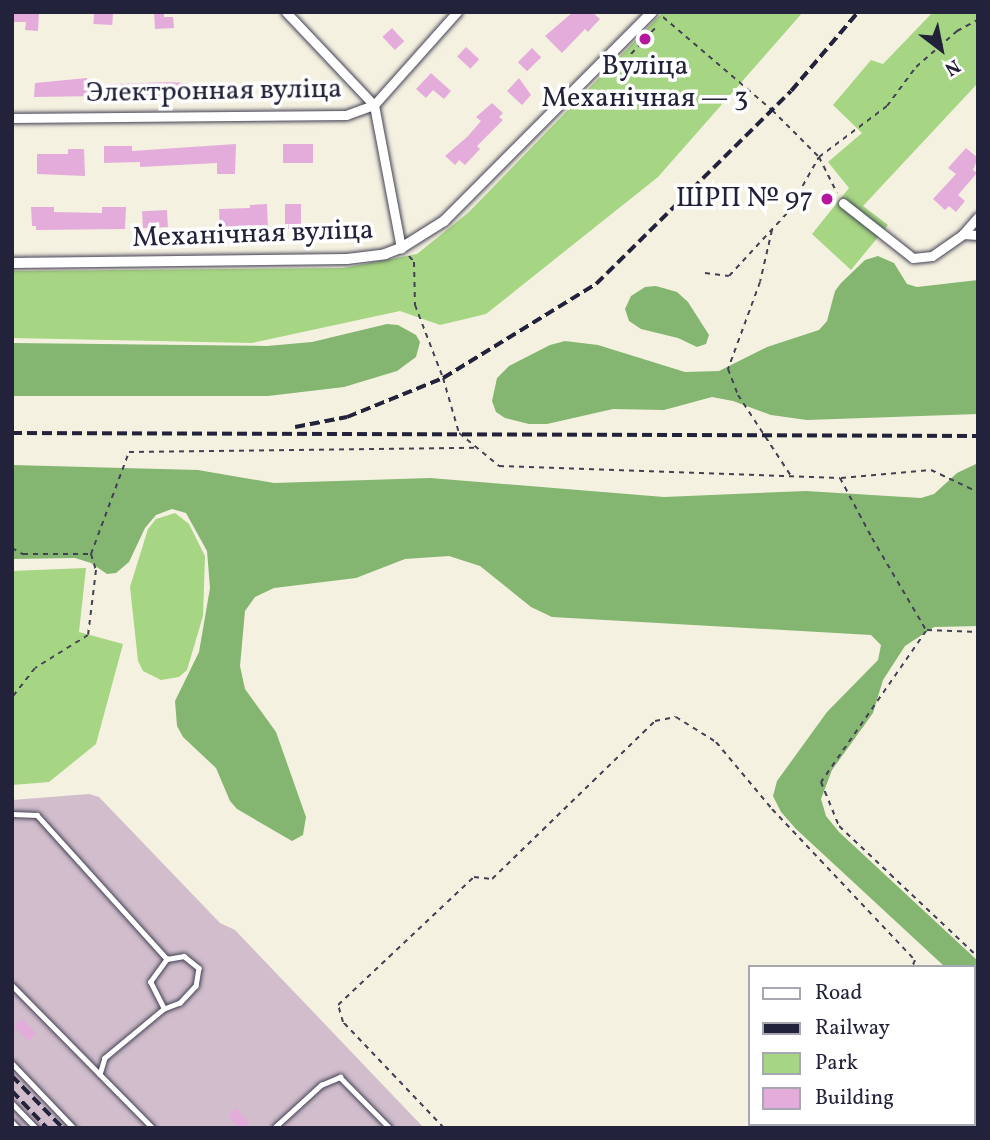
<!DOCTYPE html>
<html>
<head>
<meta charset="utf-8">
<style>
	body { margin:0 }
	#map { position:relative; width:990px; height:1140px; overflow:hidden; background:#f5f1e1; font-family:Vollkorn,serif }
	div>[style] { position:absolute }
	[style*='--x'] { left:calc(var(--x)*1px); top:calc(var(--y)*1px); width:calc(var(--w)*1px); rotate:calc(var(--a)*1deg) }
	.industrial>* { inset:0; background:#d1bdcc }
	.green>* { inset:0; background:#a6d583 }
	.forest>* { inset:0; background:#84b671 }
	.building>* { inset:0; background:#e4acdb; transform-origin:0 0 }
	.path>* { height:2px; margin-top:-1px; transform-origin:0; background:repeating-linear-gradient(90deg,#424154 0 5px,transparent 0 10px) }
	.roads { filter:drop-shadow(0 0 2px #424154) drop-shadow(0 0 2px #424154) }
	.service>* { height:4.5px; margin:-2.25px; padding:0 2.25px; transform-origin:2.25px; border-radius:2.25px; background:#fff }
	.minor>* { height:9px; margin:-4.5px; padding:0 4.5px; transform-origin:4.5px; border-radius:4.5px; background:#fff }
	.tertiary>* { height:10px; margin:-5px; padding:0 5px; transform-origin:5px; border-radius:5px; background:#fff }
	.rail>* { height:3.5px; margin-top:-1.75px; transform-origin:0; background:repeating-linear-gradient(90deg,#22223b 0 10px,transparent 0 15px) }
	.dots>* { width:19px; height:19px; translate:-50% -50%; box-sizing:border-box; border:4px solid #fff; border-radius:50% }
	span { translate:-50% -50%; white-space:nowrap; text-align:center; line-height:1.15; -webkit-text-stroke:7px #fff; paint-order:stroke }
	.poi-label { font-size:28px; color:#22223b }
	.right { translate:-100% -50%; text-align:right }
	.street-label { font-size:28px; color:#22223b }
	.frame { position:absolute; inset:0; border:14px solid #22223b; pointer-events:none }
	.legend { position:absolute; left:748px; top:965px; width:228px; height:161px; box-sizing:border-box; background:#fff; border:2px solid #a7a7b1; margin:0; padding:9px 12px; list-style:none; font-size:21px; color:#22223b }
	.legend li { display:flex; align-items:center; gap:14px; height:35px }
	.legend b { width:35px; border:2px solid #a7a7b1 }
	.north { position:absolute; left:906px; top:14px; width:70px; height:70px; -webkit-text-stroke:5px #fff; paint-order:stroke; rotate:148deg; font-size:19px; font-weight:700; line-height:28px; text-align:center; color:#22223b }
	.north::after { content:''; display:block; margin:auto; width:24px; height:32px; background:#22223b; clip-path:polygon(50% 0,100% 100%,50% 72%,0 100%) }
</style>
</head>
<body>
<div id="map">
	<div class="industrial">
		<div style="clip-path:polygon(89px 794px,99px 797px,220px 923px,235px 930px,424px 1128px,12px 1128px,12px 800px)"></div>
	</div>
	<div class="green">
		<div style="clip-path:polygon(663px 12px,803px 12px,658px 177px,486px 314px,440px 325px,400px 311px,252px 343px,12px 338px,12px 271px,343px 268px,417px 254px,469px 212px)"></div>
		<div style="clip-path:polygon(933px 12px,978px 12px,978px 83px,863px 206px,888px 225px,851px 270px,812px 234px,849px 188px,828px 162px,862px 133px,833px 105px,871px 60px,883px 64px)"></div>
		<div style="clip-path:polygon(175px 513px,189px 524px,205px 556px,203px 616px,187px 670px,179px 677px,161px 680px,143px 671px,138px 661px,130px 587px,148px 529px,156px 519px)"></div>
		<div style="clip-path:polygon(86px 568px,79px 632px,123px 644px,96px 744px,49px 782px,12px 785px,12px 571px)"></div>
	</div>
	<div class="forest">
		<div style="clip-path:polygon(878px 256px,894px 263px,907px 284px,917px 287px,978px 280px,978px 414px,807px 420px,771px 415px,733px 401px,712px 397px,664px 410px,613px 409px,547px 424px,529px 424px,505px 418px,496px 412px,492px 401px,497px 378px,509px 366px,550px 345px,565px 341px,598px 345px,685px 372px,719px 371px,767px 347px,819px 330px,827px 321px,835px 291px,841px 283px,865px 260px)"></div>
		<div style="clip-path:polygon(656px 286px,677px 292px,688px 302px,709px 335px,706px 344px,697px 347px,678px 338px,641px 329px,629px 321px,625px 309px,631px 296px,645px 287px)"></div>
		<div style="clip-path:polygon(387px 324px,398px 325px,416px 335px,420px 342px,416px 357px,397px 371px,344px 387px,268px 396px,12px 396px,12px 343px,267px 346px,312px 342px)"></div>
		<div style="clip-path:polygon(978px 463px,978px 626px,934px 627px,905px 646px,883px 680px,873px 713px,832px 770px,821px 799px,826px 816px,839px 832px,978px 961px,978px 996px,974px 993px,974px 967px,945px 967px,796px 829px,781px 812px,773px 796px,777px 781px,827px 712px,878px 660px,881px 645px,871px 635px,552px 617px,531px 607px,480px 566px,449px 556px,405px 559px,356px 578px,274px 588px,255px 597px,245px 611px,240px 666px,245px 689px,276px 732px,306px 817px,303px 835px,292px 841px,237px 809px,230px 801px,216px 768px,183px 737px,177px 726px,175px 701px,199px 652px,210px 588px,207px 551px,186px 513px,172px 509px,156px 515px,145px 528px,129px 562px,116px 573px,107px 574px,91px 563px,75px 558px,12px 559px,12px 465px,198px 470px,274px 483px,430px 478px,664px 497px,806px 491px,921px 498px,934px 494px,957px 473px)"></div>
	</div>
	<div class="building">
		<div style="clip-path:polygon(12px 12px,39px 12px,38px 31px,25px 30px,26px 22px,12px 22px)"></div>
		<div style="left:94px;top:12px;width:19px;height:12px;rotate:3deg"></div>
		<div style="clip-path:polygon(154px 12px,164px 12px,164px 17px,173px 17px,174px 28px,155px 29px)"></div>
		<div style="clip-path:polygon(573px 12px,592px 12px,600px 19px,588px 32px,585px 29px,562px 53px,545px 36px)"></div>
		<div style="left:392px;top:28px;width:18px;height:13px;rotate:47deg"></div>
		<div style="left:466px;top:47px;width:18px;height:13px;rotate:43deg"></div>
		<div style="left:532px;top:48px;width:13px;height:20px;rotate:45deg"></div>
		<div style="clip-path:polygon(431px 73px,451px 91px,444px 99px,433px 90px,426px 98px,416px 89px)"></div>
		<div style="clip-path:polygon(87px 78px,88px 85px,171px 82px,211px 85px,210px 103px,192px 102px,192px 94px,171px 93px,171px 100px,100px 102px,100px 96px,34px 97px,35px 83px)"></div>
		<div style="clip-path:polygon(519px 78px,531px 95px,522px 105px,507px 91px)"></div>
		<div style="clip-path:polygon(492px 103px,503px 113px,499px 117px,503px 120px,477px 146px,480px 149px,465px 165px,459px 160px,455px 165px,445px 156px,467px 137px,481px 121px,476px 117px)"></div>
		<div style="clip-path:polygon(236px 144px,235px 174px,217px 174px,217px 163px,140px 167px,140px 162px,104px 163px,104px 146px,132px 146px,132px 151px)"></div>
		<div style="left:313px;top:144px;width:19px;height:30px;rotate:90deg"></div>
		<div style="clip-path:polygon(966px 148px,978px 158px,973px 170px,977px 173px,958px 195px,965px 201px,956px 212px,949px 206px,945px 210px,933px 199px,956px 174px,948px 168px)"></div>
		<div style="clip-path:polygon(68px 149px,84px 149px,85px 176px,37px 174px,37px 154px,68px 154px)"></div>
		<div style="clip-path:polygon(267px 204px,268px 230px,220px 232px,219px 209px,250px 208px,250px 205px)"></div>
		<div style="left:285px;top:204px;width:16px;height:25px"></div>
		<div style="clip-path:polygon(31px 207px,54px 207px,54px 212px,102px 213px,102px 207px,126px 207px,125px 229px,36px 230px,36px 226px,32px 226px)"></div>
		<div style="left:167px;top:210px;width:17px;height:25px;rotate:87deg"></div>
		<div style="left:22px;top:1019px;width:20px;height:11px;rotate:45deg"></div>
		<div style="clip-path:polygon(236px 1108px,249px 1122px,244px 1128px,239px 1128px,228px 1116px)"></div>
	</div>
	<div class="path">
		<div style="--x:663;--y:17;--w:143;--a:40.5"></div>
		<div style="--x:772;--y:110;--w:66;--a:45"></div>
		<div style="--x:819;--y:157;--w:40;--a:63.4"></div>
		<div style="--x:631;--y:54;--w:35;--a:-47"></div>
		<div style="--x:772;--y:230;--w:53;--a:103"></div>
		<div style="--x:760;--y:282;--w:93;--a:110.2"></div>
		<div style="--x:728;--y:369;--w:28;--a:69"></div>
		<div style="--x:738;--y:395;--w:97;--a:56.8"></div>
		<div style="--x:409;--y:256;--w:8;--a:50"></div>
		<div style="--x:414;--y:262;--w:43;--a:88.7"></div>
		<div style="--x:415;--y:305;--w:78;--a:69"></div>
		<div style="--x:443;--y:378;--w:57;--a:73.8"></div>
		<div style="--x:459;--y:433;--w:52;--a:39.5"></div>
		<div style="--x:499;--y:466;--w:341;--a:2"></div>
		<div style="--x:840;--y:478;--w:68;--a:61.9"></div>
		<div style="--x:872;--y:538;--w:107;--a:59.6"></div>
		<div style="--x:705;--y:273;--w:24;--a:7"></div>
		<div style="--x:729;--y:276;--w:87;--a:-47.3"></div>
		<div style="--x:788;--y:212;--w:63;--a:-60.6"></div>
		<div style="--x:819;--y:157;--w:85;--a:-36.9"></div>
		<div style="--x:887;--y:106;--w:49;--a:-53.4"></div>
		<div style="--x:916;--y:67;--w:55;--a:-41.3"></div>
		<div style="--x:957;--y:31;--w:24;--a:-28"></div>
		<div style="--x:841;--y:478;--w:90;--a:-5.1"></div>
		<div style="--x:931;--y:470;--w:52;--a:25.1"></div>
		<div style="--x:12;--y:548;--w:13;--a:29"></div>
		<div style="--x:23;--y:554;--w:68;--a:0"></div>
		<div style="--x:91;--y:554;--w:17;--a:73"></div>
		<div style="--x:96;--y:570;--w:65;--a:97"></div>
		<div style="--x:88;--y:635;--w:62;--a:148.1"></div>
		<div style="--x:35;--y:668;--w:37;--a:128"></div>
		<div style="--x:91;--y:554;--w:109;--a:-69.6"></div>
		<div style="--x:129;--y:452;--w:347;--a:-0.7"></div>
		<div style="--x:927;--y:630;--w:51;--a:2.2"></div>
		<div style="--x:926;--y:631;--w:184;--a:124.8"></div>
		<div style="--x:821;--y:782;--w:48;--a:67.8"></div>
		<div style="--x:839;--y:826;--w:191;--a:43.3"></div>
		<div style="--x:836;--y:1124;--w:5;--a:53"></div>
		<div style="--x:444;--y:1128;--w:146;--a:-133.6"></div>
		<div style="--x:343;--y:1022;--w:18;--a:-106"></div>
		<div style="--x:338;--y:1005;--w:187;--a:-43.3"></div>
		<div style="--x:474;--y:877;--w:18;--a:6"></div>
		<div style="--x:492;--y:879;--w:227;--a:-44.1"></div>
		<div style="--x:655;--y:721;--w:21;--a:-11"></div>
		<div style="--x:676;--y:717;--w:47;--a:32"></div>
		<div style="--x:716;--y:742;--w:87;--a:50.1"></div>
		<div style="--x:772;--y:809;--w:208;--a:46.6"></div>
		<div style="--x:915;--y:960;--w:8;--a:113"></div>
	</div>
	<div class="roads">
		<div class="service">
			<div style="--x:12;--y:814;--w:25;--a:2"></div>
			<div style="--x:37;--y:815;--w:194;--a:47.9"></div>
			<div style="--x:167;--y:959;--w:17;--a:-10"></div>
			<div style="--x:184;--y:956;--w:19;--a:39"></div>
			<div style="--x:199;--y:968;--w:18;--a:99"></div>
			<div style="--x:196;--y:986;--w:23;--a:133"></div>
			<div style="--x:180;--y:1003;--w:17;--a:159"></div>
			<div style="--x:164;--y:1009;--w:77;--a:140.3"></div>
			<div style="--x:105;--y:1058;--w:17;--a:107"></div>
			<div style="--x:12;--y:985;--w:201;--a:45.4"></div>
			<div style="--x:164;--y:1009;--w:30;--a:-117"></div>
			<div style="--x:150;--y:982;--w:29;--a:-54"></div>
			<div style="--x:12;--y:1063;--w:90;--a:46.4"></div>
			<div style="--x:12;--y:1103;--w:35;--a:46"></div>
			<div style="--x:12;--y:1122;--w:8;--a:45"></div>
			<div style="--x:960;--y:1124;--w:4;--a:63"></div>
			<div style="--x:274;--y:1128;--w:64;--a:-42.5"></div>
			<div style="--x:321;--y:1085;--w:21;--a:-23"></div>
			<div style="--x:340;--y:1077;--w:71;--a:45.6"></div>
		</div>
		<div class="minor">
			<div style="--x:286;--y:12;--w:128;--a:46.6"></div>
			<div style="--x:374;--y:105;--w:146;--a:79.3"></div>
			<div style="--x:12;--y:118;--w:334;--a:-0.5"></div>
			<div style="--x:346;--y:115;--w:30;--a:-20"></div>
			<div style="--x:374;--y:105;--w:125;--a:-48.3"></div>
			<div style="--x:843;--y:203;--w:89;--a:38.2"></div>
			<div style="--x:913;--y:258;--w:19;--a:-6"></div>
			<div style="--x:932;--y:256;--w:38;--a:-35"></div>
			<div style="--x:963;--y:234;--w:23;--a:-49"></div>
			<div style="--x:963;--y:234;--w:15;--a:4"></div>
		</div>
		<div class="tertiary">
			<div style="--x:12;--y:263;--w:335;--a:-0.7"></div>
			<div style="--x:347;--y:259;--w:38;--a:-7"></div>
			<div style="--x:385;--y:254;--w:17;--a:-21"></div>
			<div style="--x:401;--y:248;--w:51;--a:-32.1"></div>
			<div style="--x:444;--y:221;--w:295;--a:-45.1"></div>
		</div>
	</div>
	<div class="rail">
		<div style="--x:295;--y:427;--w:53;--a:-10.9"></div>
		<div style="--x:347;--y:417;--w:104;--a:-22.1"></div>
		<div style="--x:443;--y:378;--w:180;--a:-31.6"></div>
		<div style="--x:596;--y:284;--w:274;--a:-44.7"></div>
		<div style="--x:791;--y:91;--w:104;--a:-49.7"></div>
		<div style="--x:12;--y:433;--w:966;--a:0.18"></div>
		<div style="--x:12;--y:1076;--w:73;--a:45.6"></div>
		<div style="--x:12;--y:1091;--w:51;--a:46.6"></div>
	</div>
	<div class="dots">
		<div style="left:645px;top:39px;background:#b5179e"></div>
		<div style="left:827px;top:199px;background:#b5179e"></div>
	</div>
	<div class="poi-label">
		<span style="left:645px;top:83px">Вуліца<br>Механічная — 3</span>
		<span class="right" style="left:813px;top:199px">ШРП № 97</span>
	</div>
	<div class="street-label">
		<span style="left:214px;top:92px;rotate:-1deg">Электронная вуліца</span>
		<span style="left:253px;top:235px;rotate:-2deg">Механічная вуліца</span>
	</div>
	<div class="frame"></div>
	<ul class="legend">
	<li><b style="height:9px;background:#fff"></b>Road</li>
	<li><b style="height:9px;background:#22223b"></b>Railway</li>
	<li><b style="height:19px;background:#a6d583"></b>Park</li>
	<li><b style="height:19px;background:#e4acdb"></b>Building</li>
	</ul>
	<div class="north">N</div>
</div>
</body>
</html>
